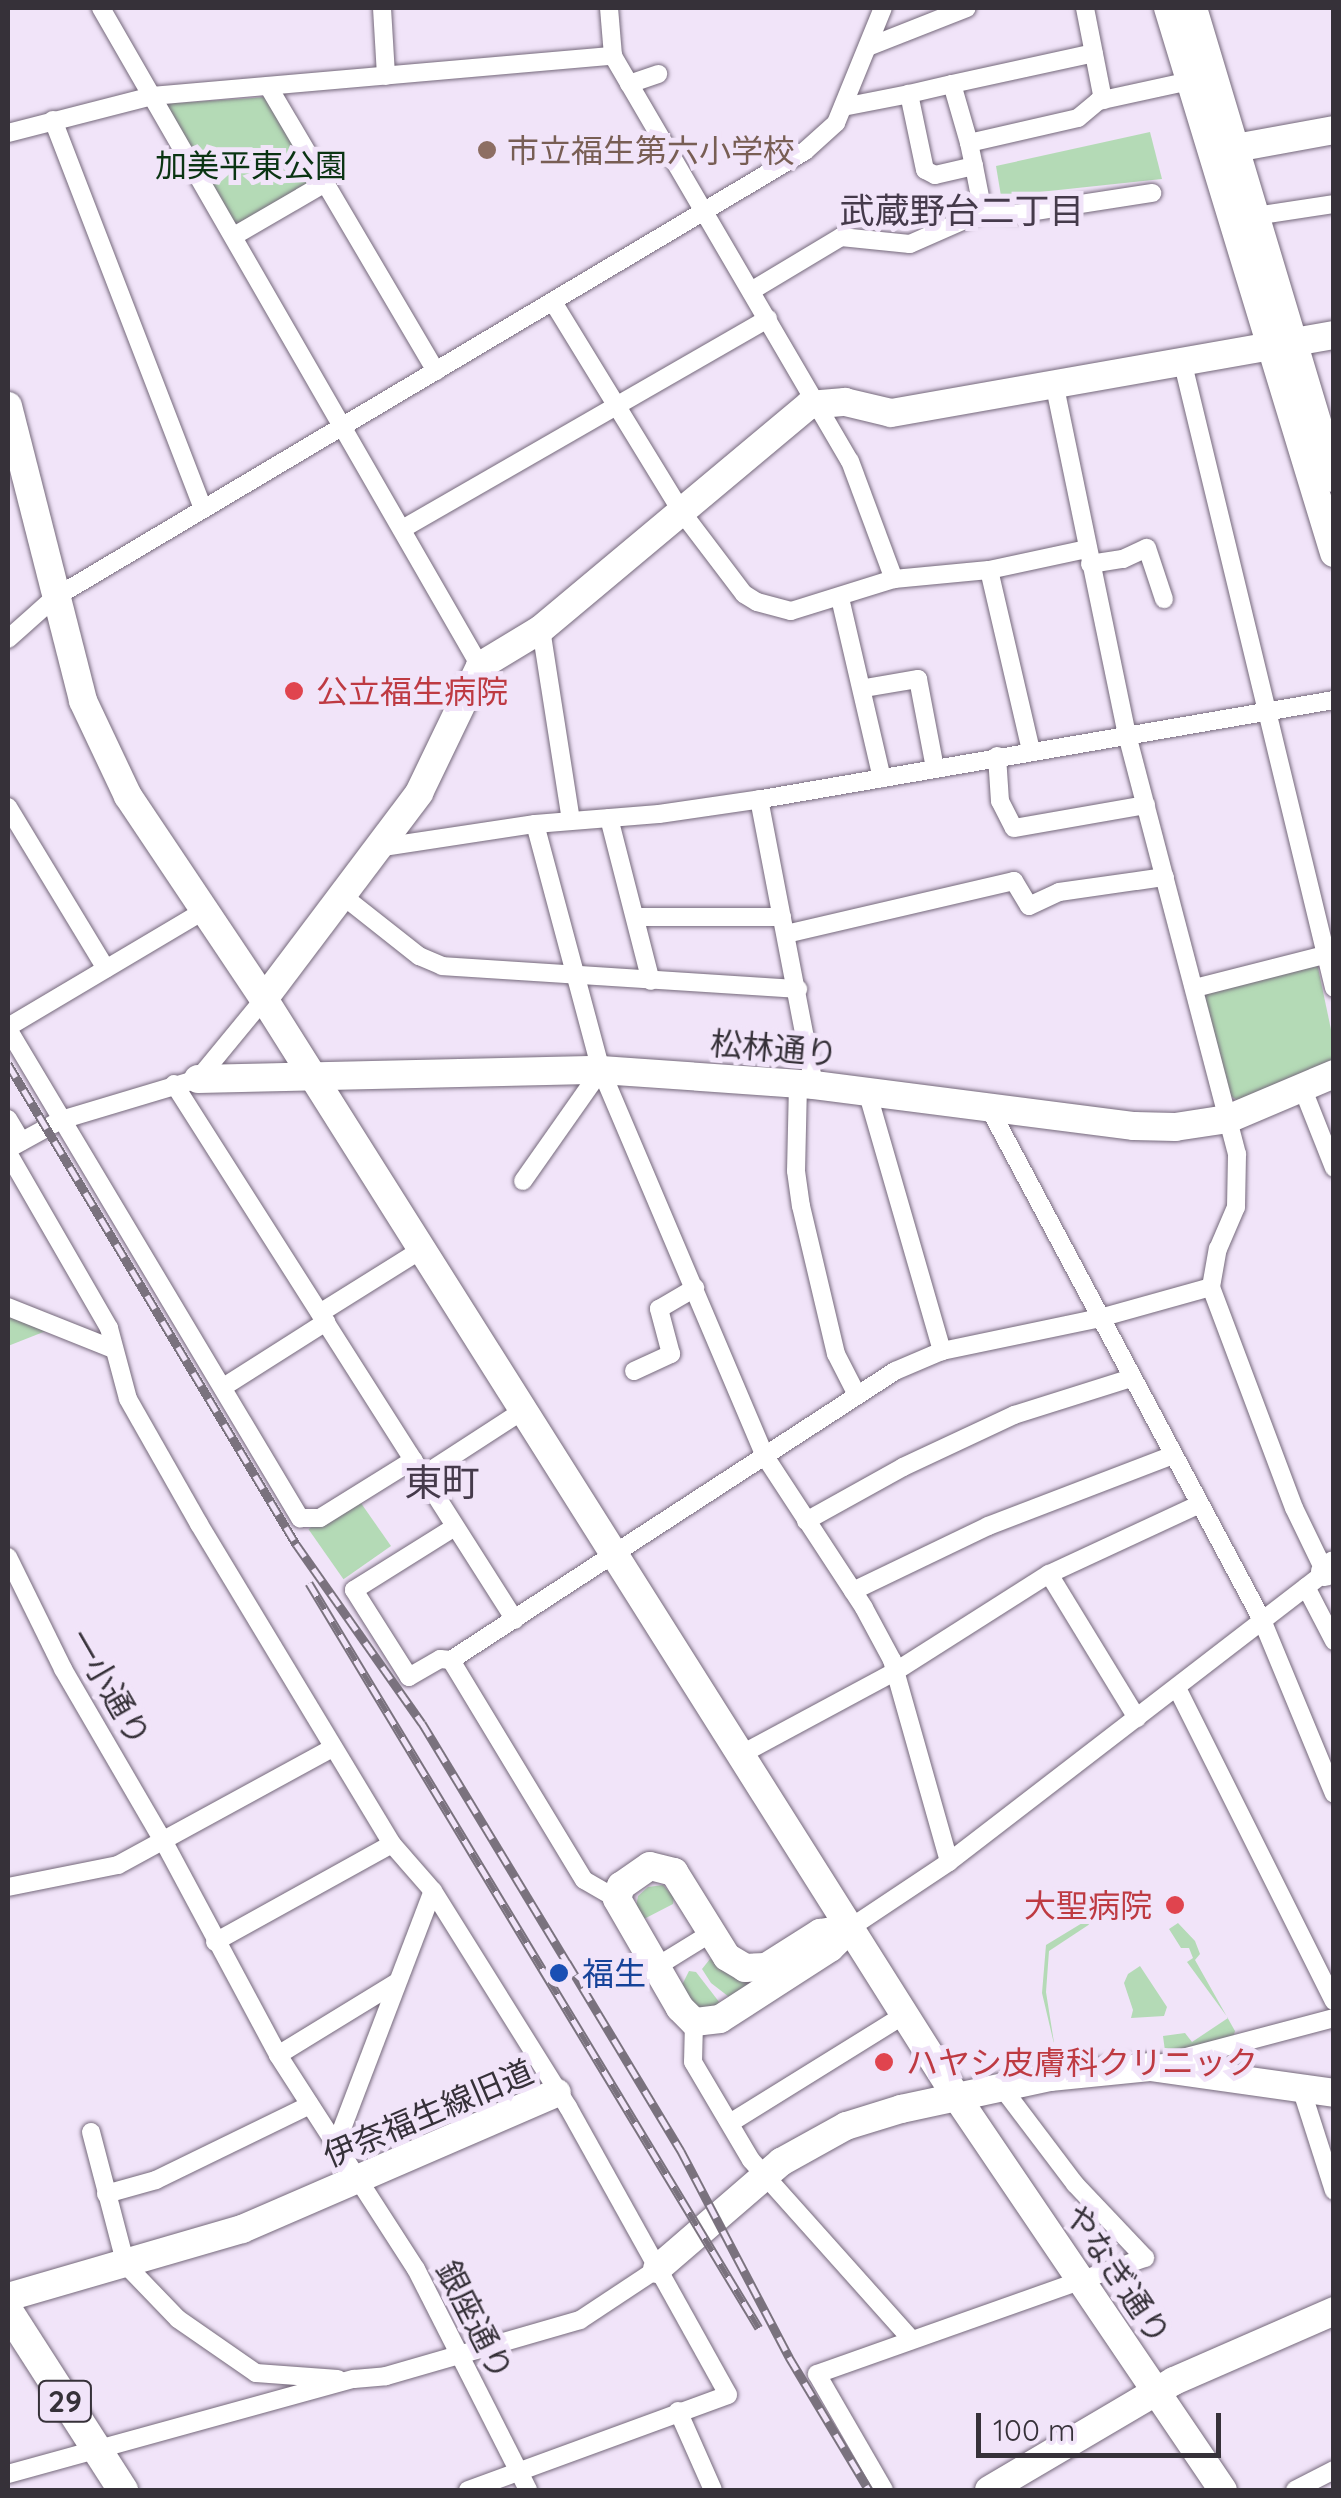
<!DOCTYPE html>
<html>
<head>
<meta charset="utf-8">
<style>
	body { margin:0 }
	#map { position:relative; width:1341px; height:2498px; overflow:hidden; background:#f1e4f9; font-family:Quicksand,"Noto Sans JP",sans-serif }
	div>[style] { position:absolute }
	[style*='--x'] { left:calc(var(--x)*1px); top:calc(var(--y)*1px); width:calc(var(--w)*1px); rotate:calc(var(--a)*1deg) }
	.green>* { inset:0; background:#b4dab6; transform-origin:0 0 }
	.roads { filter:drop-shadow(0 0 2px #75697b) drop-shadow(0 0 2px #75697b) }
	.street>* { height:18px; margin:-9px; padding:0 9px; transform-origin:9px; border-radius:9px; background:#fff }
	.secondary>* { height:28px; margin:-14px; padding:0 14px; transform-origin:14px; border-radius:14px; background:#fff }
	.primary>* { height:30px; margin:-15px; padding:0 15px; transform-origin:15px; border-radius:15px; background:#fff }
	.rail>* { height:9px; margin-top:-4.5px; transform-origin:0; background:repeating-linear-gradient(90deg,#f1e4f9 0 15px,#7a727e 0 30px); box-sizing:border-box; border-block:2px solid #7a727e }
	.dots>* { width:28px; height:28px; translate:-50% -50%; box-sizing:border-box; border:5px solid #f1e4f9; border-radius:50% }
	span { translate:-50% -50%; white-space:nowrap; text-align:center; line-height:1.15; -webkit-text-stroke:10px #f1e4f9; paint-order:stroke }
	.shield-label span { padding:2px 8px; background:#f1e4f9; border:2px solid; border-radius:8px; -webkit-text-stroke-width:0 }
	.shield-label { font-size:30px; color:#363139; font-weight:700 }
	.education-label { font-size:32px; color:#785e54 }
	.left { translate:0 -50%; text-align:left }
	.park-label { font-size:32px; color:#0a3413 }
	.health-label { font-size:32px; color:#be3a42 }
	.right { translate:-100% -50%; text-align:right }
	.street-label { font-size:32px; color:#363139 }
	.transit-label { font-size:32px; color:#164399 }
	.neighbourhood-label { font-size:35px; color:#453a4b }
	.quarter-label { font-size:38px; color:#453a4b }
	.frame { position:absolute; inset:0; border:10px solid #363139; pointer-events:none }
	.scale { position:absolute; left:976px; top:2413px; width:245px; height:45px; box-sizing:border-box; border:5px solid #363139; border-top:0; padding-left:12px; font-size:30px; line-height:35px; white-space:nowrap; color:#363139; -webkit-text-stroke:8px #f1e4f9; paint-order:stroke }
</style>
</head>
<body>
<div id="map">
	<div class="green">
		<div style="clip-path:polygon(266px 97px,319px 183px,234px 230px,161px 104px)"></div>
		<div style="clip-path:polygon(1150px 132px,1162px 179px,1001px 196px,996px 166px)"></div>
		<div style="clip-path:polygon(1317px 963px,1333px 1039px,1333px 1064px,1241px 1103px,1228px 1094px,1200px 993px)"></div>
		<div style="clip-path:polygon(8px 1313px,51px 1329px,8px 1346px)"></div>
		<div style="left:356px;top:1496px;width:61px;height:58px;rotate:55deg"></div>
		<div style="clip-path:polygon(663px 1885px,674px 1897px,673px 1904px,642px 1920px,635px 1912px,638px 1896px,648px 1887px)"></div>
		<div style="clip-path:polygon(1097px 1914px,1099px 1918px,1049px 1951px,1046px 1992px,1055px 2049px,1084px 2048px,1085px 2056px,1067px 2058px,1067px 2063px,1059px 2065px,1042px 1993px,1046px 1945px)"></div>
		<div style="clip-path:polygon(1178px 1923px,1195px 1941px,1200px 1954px,1195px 1960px,1235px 2031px,1233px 2038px,1222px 2042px,1165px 2051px,1163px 2036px,1185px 2033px,1192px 2042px,1228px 2018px,1187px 1962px,1193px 1958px,1189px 1948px,1181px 1948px,1169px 1929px)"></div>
		<div style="clip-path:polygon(710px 1959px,718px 1963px,755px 1980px,733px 2000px,711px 1983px,702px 1969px)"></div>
		<div style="clip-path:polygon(1140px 1966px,1167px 2007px,1164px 2016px,1131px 2018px,1133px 2010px,1124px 1983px,1128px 1974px)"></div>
		<div style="clip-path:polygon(689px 1971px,696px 1972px,723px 2007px,706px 2011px,691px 2005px,681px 1987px)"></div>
	</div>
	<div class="roads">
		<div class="street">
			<div style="--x:101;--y:8;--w:759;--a:60.06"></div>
			<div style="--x:382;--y:8;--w:68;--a:86.6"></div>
			<div style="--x:609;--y:8;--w:48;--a:85.2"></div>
			<div style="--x:613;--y:56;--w:469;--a:59.7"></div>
			<div style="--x:850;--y:461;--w:126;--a:69.6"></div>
			<div style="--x:1085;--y:8;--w:94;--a:78.9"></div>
			<div style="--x:868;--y:47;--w:106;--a:-21.5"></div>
			<div style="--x:629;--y:84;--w:31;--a:-19"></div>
			<div style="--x:952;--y:84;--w:145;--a:-12.3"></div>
			<div style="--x:268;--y:86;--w:331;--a:59.5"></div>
			<div style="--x:843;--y:107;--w:67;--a:-11.1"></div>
			<div style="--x:53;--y:120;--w:417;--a:68.9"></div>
			<div style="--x:8;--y:133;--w:149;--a:-14.4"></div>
			<div style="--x:152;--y:96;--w:463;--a:-5"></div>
			<div style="--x:969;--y:143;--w:112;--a:-12.9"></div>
			<div style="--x:1078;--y:118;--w:26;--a:-40"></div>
			<div style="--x:1098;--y:101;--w:94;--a:-12.3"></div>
			<div style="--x:974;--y:166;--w:40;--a:167"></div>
			<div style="--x:935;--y:175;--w:11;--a:-153"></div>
			<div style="--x:925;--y:170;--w:78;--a:-101.9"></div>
			<div style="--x:909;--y:94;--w:44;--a:-13.1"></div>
			<div style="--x:952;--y:84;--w:61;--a:73.9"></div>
			<div style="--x:969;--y:143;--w:24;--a:78"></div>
			<div style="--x:974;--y:166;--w:47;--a:78.9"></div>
			<div style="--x:1255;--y:216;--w:80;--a:-8.6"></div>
			<div style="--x:234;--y:236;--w:105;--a:-30.2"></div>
			<div style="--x:751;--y:291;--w:105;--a:-31"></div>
			<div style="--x:841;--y:237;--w:69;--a:5.8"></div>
			<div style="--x:910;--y:244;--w:80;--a:-23.7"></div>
			<div style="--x:983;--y:212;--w:33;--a:3"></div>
			<div style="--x:1016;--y:214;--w:138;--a:-8.8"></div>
			<div style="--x:553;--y:302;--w:245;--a:58.5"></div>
			<div style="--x:681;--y:511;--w:104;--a:52.8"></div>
			<div style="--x:744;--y:594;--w:15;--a:32"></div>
			<div style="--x:757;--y:602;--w:35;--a:15"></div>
			<div style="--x:791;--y:611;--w:108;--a:-17.3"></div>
			<div style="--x:894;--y:579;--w:95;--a:-5.4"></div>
			<div style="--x:989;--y:570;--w:100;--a:-12.1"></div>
			<div style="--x:1182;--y:360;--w:646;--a:76.39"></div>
			<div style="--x:404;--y:528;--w:420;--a:-29.9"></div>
			<div style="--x:1090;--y:564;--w:33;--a:-9"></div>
			<div style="--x:1123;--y:559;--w:26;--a:-25"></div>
			<div style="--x:1147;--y:548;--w:54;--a:71.6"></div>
			<div style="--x:989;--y:570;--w:185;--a:76.9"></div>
			<div style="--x:840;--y:598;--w:185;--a:76.9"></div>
			<div style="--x:541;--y:629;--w:193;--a:81.1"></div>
			<div style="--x:8;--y:639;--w:62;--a:-41.7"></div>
			<div style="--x:54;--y:598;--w:874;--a:-30.76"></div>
			<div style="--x:805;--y:151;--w:42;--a:-42.1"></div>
			<div style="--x:836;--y:123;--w:124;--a:-67.8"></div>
			<div style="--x:865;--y:688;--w:54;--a:-9.6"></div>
			<div style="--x:918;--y:679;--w:91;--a:79.2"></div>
			<div style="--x:997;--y:756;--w:45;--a:86.2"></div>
			<div style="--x:1000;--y:801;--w:30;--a:63"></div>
			<div style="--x:1014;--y:828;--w:134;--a:-9.9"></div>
			<div style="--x:759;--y:799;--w:291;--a:79.1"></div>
			<div style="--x:8;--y:807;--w:189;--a:58.8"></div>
			<div style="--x:609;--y:818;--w:168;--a:75.6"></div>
			<div style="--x:535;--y:824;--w:255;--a:75"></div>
			<div style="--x:601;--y:1070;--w:422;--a:67"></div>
			<div style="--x:766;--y:1458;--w:179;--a:56.8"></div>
			<div style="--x:864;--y:1608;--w:59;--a:61.7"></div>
			<div style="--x:892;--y:1660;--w:210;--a:74.2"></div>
			<div style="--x:383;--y:847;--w:154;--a:-8.6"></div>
			<div style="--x:535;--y:824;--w:124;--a:-4.6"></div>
			<div style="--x:659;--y:814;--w:104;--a:-8.3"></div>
			<div style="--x:762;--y:799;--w:581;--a:-9.82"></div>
			<div style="--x:343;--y:896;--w:97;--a:38.3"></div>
			<div style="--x:419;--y:956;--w:25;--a:23"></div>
			<div style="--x:442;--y:966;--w:357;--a:3.7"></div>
			<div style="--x:635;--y:917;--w:147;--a:0"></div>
			<div style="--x:786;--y:934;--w:234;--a:-13.1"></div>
			<div style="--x:1014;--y:881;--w:29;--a:59"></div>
			<div style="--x:1029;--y:906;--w:33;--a:-25"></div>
			<div style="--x:1059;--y:892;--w:107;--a:-8.1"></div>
			<div style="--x:1195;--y:988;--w:133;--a:-14.3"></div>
			<div style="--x:8;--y:1027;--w:226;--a:-30.7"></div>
			<div style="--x:8;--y:1029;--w:570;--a:59.16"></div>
			<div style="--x:300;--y:1518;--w:20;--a:0"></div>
			<div style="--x:320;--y:1518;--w:110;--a:-31.9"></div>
			<div style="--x:174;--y:1084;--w:635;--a:57.54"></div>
			<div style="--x:798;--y:1084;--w:87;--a:91.3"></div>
			<div style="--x:796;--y:1171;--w:35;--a:82"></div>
			<div style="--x:801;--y:1206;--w:152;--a:76.7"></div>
			<div style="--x:836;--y:1354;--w:46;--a:62.9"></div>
			<div style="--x:1302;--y:1087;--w:87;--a:68.4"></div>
			<div style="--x:867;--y:1091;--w:271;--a:73.9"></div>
			<div style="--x:988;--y:1106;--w:582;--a:61.94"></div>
			<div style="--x:1262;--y:1620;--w:188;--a:67.5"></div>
			<div style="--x:8;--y:1119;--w:26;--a:59"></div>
			<div style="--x:8;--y:1149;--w:60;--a:-28.7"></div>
			<div style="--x:61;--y:1120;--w:143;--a:-16.7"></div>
			<div style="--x:198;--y:1079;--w:104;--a:-50.5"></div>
			<div style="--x:8;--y:1153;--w:202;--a:60"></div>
			<div style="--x:109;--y:1328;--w:73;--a:75"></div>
			<div style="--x:128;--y:1399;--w:144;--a:60.4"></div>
			<div style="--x:199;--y:1524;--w:374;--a:58.9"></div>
			<div style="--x:392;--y:1844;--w:62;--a:48.9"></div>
			<div style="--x:433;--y:1891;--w:255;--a:58"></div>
			<div style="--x:568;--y:2107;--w:329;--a:60.9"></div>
			<div style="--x:728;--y:2395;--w:277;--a:159.9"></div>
			<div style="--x:523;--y:1181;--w:136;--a:-54.9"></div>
			<div style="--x:8;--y:1307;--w:113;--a:21.8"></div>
			<div style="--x:320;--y:1313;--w:119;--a:-32"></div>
			<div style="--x:634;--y:1371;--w:41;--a:-24.7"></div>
			<div style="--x:671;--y:1354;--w:47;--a:-104.9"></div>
			<div style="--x:659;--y:1309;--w:42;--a:-30.3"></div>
			<div style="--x:225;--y:1386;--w:120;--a:-32.4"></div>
			<div style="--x:422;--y:1476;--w:119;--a:-33"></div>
			<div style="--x:806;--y:1521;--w:111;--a:-29.1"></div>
			<div style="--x:903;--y:1467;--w:123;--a:-25.1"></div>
			<div style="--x:1014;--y:1415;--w:123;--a:-17.5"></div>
			<div style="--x:8;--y:1557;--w:125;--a:63.8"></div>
			<div style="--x:63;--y:1669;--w:203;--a:59.8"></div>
			<div style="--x:165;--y:1844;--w:239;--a:61.8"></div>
			<div style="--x:278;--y:2055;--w:255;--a:57.2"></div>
			<div style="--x:416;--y:2269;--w:248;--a:63.1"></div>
			<div style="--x:1049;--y:1574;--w:169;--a:58.6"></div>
			<div style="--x:1306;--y:1587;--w:61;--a:62.6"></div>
			<div style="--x:853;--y:1591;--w:150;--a:-25.7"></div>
			<div style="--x:988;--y:1526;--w:198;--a:-21"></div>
			<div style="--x:451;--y:1660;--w:11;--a:-175"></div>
			<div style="--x:440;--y:1659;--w:36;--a:150"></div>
			<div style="--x:409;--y:1677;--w:103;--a:-122.3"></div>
			<div style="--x:354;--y:1590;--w:119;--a:-32"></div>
			<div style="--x:1177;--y:1688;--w:350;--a:63.4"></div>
			<div style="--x:740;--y:1755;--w:177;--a:-28.3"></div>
			<div style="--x:896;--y:1671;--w:181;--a:-32.4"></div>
			<div style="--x:1049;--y:1574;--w:166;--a:-24.9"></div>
			<div style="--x:8;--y:1887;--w:112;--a:-11.3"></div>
			<div style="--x:118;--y:1865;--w:245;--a:-28.6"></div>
			<div style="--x:617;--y:1899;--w:38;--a:-150"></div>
			<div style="--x:584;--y:1880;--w:257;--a:-121.2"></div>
			<div style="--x:451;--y:1660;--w:530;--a:-33.06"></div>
			<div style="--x:895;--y:1371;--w:51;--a:-23.1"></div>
			<div style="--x:942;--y:1351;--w:161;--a:-11.8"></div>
			<div style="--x:1100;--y:1318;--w:115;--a:-15.6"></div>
			<div style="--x:850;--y:1928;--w:119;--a:-33.7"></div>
			<div style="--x:949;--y:1862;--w:475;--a:-37.6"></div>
			<div style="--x:1325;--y:1572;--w:71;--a:-115.8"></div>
			<div style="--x:1294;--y:1508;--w:236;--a:-110.6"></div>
			<div style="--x:1211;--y:1287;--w:39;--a:-80"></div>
			<div style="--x:1218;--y:1249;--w:46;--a:-66.8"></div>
			<div style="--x:1236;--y:1207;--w:53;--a:-88.9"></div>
			<div style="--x:1237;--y:1154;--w:433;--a:-104.7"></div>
			<div style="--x:1127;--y:735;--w:359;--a:-101.7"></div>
			<div style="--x:215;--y:1942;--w:202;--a:-29"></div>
			<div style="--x:656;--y:1967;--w:65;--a:-31.7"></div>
			<div style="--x:694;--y:2022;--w:40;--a:91.4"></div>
			<div style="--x:693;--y:2062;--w:114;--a:59.4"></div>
			<div style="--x:751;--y:2160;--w:240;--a:48.2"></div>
			<div style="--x:278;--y:2055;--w:140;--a:-31.5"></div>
			<div style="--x:1160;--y:2064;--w:180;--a:-14.8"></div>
			<div style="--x:1301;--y:2088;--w:108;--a:72.2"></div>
			<div style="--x:730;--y:2123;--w:205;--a:-31.8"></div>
			<div style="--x:91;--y:2132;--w:138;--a:75.3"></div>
			<div style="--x:126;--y:2265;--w:75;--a:46.1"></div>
			<div style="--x:178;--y:2319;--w:95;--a:34.7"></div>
			<div style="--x:256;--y:2373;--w:82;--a:4.2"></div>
			<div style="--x:335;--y:2147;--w:274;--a:-69.1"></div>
			<div style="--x:106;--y:2194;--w:52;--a:-15.6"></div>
			<div style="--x:156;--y:2180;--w:171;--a:-26"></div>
			<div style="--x:678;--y:2411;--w:86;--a:66.1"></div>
			<div style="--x:8;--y:2474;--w:359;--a:-15.4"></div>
			<div style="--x:354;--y:2379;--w:32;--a:-5"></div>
			<div style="--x:386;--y:2376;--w:202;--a:-16.1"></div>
			<div style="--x:580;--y:2320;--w:92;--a:-33.5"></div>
			<div style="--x:884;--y:2490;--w:134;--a:-120"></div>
			<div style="--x:817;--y:2374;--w:348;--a:-19.5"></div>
			<div style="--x:1145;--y:2258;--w:102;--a:-133.4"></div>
			<div style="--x:1075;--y:2184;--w:123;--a:-127.1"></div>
			<div style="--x:1295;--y:2490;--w:44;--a:-27.1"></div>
		</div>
		<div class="secondary">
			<div style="--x:1168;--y:8;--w:570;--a:73.06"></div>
			<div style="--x:1193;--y:8;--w:491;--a:73.3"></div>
			<div style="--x:1219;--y:151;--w:117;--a:-10.3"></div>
			<div style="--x:8;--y:406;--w:304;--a:75.7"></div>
			<div style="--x:83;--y:701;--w:105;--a:64.7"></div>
			<div style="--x:128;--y:796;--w:244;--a:56.2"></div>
			<div style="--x:264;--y:999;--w:1297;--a:57.76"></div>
			<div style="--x:956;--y:2096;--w:476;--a:55.9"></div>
			<div style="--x:264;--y:999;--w:258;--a:-53"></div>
			<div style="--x:419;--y:793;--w:141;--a:-64.3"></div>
			<div style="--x:480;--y:666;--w:71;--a:-31.2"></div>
			<div style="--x:541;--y:629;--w:349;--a:-39.9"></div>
			<div style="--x:809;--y:405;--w:36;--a:-5"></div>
			<div style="--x:845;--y:402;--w:47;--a:13.4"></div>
			<div style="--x:891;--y:413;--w:450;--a:-10"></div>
			<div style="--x:198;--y:1079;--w:403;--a:-1.3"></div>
			<div style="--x:601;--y:1070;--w:214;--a:4"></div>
			<div style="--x:814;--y:1085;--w:323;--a:7.3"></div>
			<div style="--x:1134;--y:1126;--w:41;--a:1.4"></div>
			<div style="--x:1175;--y:1127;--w:54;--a:-8.6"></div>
			<div style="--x:1228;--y:1119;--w:115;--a:-23"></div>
			<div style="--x:1325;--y:1572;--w:11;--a:-38"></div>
			<div style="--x:650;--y:1866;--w:25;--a:14"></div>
			<div style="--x:674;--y:1872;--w:100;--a:58.1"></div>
			<div style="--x:727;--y:1957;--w:21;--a:31"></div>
			<div style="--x:745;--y:1968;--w:21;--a:-3"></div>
			<div style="--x:766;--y:1967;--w:64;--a:-32.2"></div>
			<div style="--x:820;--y:1933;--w:30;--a:-9"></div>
			<div style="--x:850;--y:1928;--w:28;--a:135"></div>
			<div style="--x:830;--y:1948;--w:131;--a:147.2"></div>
			<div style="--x:720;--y:2019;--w:26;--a:173"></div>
			<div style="--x:694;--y:2022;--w:20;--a:-135"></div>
			<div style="--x:680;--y:2008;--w:126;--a:-120"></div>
			<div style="--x:617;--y:1899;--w:14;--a:-73"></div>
			<div style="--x:621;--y:1886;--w:35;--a:-35"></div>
			<div style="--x:657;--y:2269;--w:164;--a:-40.8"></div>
			<div style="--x:781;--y:2162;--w:74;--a:-29"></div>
			<div style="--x:846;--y:2126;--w:58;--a:-17.2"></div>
			<div style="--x:901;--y:2109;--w:152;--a:-12.1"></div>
			<div style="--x:1050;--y:2077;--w:100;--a:-5.7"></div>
			<div style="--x:1150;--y:2067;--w:186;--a:8"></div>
			<div style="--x:8;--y:2297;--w:244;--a:-16.2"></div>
			<div style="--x:242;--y:2229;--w:343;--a:-23.4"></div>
			<div style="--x:989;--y:2490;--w:215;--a:-30.5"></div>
			<div style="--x:1174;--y:2381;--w:175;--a:-23.6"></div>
		</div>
		<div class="primary">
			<div style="--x:8;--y:2311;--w:213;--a:57.3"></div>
		</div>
	</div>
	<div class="rail">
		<div style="--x:8;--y:1064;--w:560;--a:59.04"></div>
		<div style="--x:296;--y:1544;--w:219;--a:54.9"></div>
		<div style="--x:422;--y:1723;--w:280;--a:58.8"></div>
		<div style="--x:567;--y:1962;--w:221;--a:58.9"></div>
		<div style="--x:681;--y:2151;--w:233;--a:62.3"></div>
		<div style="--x:789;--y:2357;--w:155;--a:59"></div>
		<div style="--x:309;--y:1583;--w:870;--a:58.87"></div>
	</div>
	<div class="dots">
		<div style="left:487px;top:150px;background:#8d6e63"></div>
		<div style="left:294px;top:691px;background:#e0444e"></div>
		<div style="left:1175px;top:1905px;background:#e0444e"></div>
		<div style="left:559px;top:1973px;background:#1a4fb4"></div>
		<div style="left:884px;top:2062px;background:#e0444e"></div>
	</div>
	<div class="shield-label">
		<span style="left:65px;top:2401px">29</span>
	</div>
	<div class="education-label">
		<span class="left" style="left:507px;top:150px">市立福生第六小学校</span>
	</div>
	<div class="park-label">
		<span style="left:251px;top:165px">加美平東公園</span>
	</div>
	<div class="health-label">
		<span class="left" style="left:316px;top:691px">公立福生病院</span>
		<span class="right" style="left:1152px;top:1905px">大聖病院</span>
		<span class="left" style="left:906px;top:2062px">ハヤシ皮膚科クリニック</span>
	</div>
	<div class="street-label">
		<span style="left:774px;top:1048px;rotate:5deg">松林通り</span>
		<span style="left:110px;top:1687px;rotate:60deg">一小通り</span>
		<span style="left:428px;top:2113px;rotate:-23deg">伊奈福生線旧道</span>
		<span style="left:1118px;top:2274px;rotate:56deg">やなぎ通り</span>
		<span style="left:475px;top:2320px;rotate:63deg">銀座通り</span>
	</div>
	<div class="transit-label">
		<span class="left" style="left:582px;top:1973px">福生</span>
	</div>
	<div class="neighbourhood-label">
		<span style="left:962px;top:210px">武蔵野台二丁目</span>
	</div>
	<div class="quarter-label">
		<span style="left:442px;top:1483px">東町</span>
	</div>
	<div class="frame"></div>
	<div class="scale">100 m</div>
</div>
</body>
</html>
